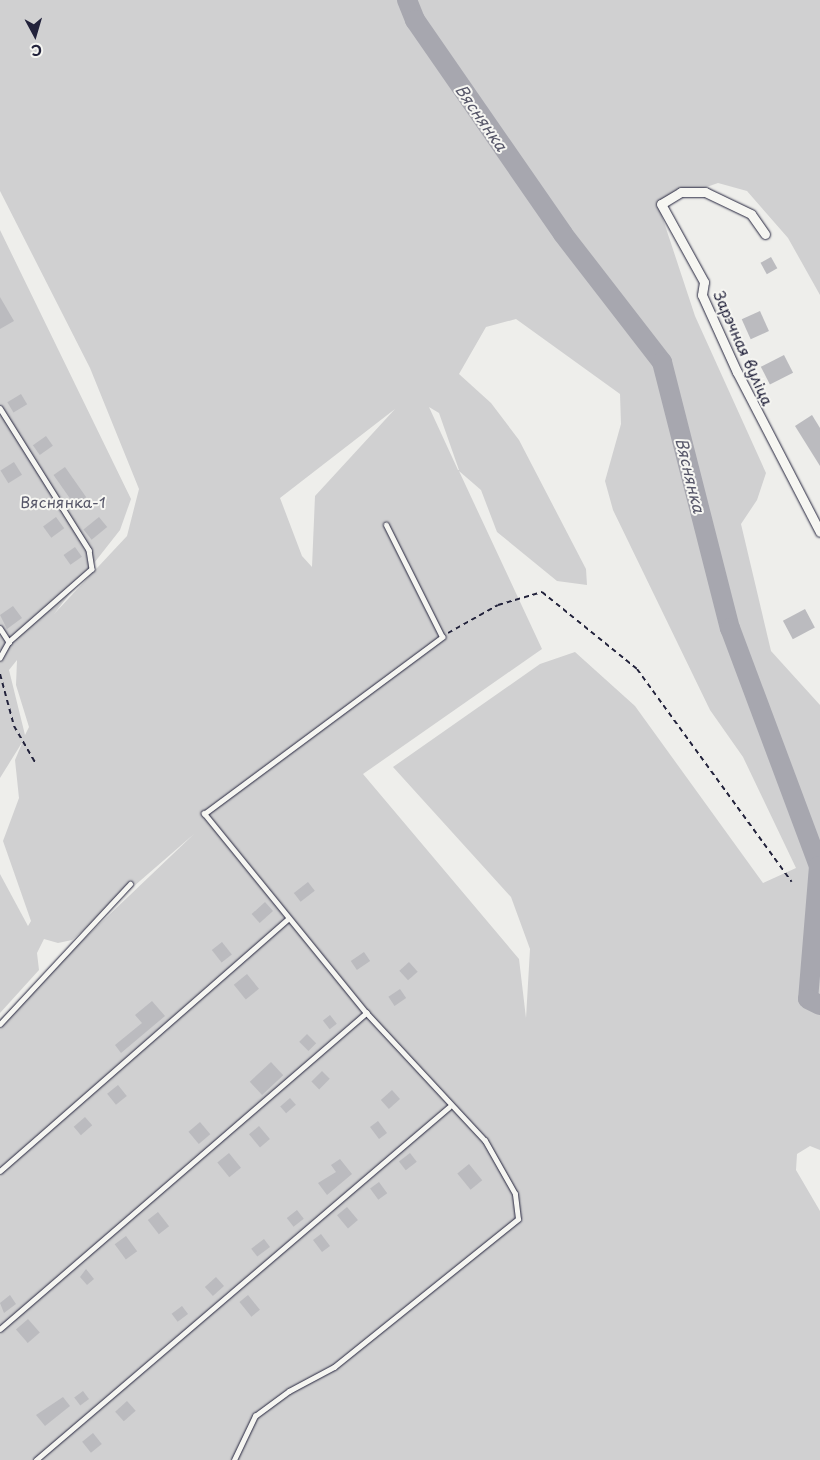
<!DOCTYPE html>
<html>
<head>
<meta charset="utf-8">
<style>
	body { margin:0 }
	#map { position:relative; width:820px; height:1460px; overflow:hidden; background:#eeeeeb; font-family:"Playpen Sans",sans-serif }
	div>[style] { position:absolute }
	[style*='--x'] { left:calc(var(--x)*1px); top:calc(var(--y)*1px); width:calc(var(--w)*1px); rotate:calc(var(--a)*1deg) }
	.green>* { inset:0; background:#d0d0d1 }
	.river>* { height:20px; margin:-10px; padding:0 10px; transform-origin:10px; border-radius:10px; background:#a7a7af }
	.building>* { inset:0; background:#bbbbbf; transform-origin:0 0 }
	.path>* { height:2px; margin-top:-1px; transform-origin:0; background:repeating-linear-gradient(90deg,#22223b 0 5px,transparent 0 9px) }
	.roads { filter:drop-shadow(0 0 1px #22223b) drop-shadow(0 0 1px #22223b) }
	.service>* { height:4.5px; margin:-2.25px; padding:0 2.25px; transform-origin:2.25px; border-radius:2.25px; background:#f6f6f2 }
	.minor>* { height:9px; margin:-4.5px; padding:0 4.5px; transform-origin:4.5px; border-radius:4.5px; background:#f6f6f2 }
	span { translate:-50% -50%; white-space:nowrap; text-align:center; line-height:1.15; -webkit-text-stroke:4px #f6f6f2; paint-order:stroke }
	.street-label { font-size:15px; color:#22223b }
	.park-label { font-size:15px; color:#565668 }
	.water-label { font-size:16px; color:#575769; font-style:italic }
	.north { position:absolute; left:10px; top:10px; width:50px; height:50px; -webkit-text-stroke:4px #f6f6f2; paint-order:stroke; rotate:174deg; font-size:14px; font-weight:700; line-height:20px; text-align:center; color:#22223b }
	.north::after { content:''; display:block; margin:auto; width:18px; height:22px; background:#22223b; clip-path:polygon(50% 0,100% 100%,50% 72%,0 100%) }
</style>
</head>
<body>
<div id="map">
	<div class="green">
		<div style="clip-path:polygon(evenodd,0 0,820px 0,820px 295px,788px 238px,747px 191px,718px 183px,658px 204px,695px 316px,766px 473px,757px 500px,741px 524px,771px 651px,820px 705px,820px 937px,815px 952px,820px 967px,820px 1150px,810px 1146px,797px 1154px,796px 1170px,820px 1211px,820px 1460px,0 1460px,0 1019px,194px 834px,72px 940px,58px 943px,44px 939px,37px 953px,39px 970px,0 1013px,0 874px,28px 926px,31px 921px,3px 841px,19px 798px,15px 760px,23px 741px,0 778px,0 230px,131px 499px,120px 530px,54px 614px,127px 536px,139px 489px,90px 368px,0 191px,0 0,516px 319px,620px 394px,621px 424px,605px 481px,613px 510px,710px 710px,743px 757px,796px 868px,763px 883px,635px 706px,575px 652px,540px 664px,393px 767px,511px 897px,530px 949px,526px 1018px,519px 959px,363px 774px,542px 649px,459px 471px,481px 490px,497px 532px,557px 581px,587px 585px,586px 569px,519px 440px,491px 403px,459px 374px,486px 327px,516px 319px,0 0,429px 407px,439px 413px,459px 470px,458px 470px,429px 407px,0 0,395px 409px,315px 496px,312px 567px,302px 556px,280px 498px,395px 409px,0 0,17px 660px,16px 685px,29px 727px,25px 735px,9px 670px,17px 660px)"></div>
	</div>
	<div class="river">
		<div style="--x:407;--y:0;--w:22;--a:68"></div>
		<div style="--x:415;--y:20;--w:260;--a:55.3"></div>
		<div style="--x:563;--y:234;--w:162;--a:52.3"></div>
		<div style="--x:662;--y:362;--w:275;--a:75.7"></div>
		<div style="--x:730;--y:628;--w:254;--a:69.5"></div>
		<div style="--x:819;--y:866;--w:133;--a:94.7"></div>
		<div style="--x:808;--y:999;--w:13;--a:27"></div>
	</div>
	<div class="building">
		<div style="left:771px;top:257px;width:13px;height:12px;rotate:61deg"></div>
		<div style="clip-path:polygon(0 297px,14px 321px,0 329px)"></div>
		<div style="left:760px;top:311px;width:22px;height:20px;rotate:66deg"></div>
		<div style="left:784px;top:355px;width:20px;height:26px;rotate:63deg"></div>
		<div style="left:21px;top:394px;width:12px;height:16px;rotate:59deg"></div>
		<div style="clip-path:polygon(812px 415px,820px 428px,820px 466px,795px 426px)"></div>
		<div style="left:46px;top:436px;width:12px;height:16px;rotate:55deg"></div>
		<div style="left:14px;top:462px;width:15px;height:16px;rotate:58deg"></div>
		<div style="left:65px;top:467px;width:37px;height:14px;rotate:55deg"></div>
		<div style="left:56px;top:517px;width:14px;height:16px;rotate:54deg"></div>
		<div style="left:99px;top:517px;width:13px;height:20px;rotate:51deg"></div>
		<div style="left:75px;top:547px;width:12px;height:14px;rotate:55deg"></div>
		<div style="clip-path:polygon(13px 606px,22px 618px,7px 629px,0 615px)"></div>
		<div style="left:805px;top:609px;width:21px;height:25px;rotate:62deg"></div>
		<div style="left:308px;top:882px;width:11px;height:18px;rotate:52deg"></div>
		<div style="left:265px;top:902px;width:12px;height:18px;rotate:48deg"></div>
		<div style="left:222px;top:942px;width:16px;height:13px;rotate:52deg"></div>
		<div style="left:364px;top:952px;width:11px;height:16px;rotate:56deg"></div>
		<div style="left:409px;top:962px;width:13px;height:13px;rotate:48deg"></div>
		<div style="left:247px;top:974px;width:19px;height:17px;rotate:51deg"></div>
		<div style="left:400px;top:989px;width:11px;height:14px;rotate:56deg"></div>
		<div style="clip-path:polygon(152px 1001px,165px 1016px,121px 1053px,115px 1045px,142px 1023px,135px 1015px)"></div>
		<div style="left:330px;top:1015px;width:11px;height:9px;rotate:52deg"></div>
		<div style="left:307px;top:1034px;width:13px;height:11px;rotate:45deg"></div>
		<div style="left:271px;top:1062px;width:18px;height:29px;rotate:47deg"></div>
		<div style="left:322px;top:1071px;width:11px;height:15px;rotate:45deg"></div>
		<div style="left:118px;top:1085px;width:14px;height:14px;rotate:51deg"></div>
		<div style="left:392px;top:1090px;width:12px;height:15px;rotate:48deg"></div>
		<div style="left:290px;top:1098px;width:9px;height:13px;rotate:49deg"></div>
		<div style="left:85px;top:1117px;width:11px;height:15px;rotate:49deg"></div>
		<div style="left:378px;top:1121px;width:15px;height:10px;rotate:53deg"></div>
		<div style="left:200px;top:1122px;width:16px;height:15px;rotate:50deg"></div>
		<div style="left:259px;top:1126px;width:17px;height:13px;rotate:50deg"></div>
		<div style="left:229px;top:1153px;width:19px;height:15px;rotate:51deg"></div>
		<div style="left:410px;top:1153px;width:11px;height:14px;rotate:52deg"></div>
		<div style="clip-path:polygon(340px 1159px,352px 1174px,327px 1195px,318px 1183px,336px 1172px,331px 1165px)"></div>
		<div style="left:469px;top:1164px;width:21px;height:15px;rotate:51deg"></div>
		<div style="left:379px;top:1182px;width:14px;height:11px;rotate:54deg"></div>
		<div style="left:347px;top:1207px;width:17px;height:13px;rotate:50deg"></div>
		<div style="left:297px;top:1210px;width:11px;height:13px;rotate:52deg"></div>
		<div style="left:158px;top:1212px;width:18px;height:13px;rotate:52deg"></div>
		<div style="left:321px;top:1234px;width:15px;height:10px;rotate:53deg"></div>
		<div style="left:126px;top:1236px;width:19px;height:14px;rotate:54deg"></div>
		<div style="left:264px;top:1239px;width:10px;height:16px;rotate:53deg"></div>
		<div style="clip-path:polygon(86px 1269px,94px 1279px,87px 1285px,80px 1277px)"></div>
		<div style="left:216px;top:1277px;width:12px;height:15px;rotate:48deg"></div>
		<div style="clip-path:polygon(10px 1295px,16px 1304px,4px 1313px,0 1303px)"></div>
		<div style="left:248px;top:1295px;width:19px;height:11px;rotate:51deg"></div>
		<div style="left:182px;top:1306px;width:10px;height:13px;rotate:53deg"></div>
		<div style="left:28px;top:1319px;width:18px;height:16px;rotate:49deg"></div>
		<div style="left:83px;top:1391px;width:10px;height:11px;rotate:53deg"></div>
		<div style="clip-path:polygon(63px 1397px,70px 1406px,45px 1426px,36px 1415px)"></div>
		<div style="left:127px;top:1401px;width:13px;height:16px;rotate:48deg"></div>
		<div style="left:93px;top:1433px;width:14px;height:14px;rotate:51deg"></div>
	</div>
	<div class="path">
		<div style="--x:448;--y:633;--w:57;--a:-29.2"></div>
		<div style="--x:498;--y:605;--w:46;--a:-16.5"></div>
		<div style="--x:542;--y:592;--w:122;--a:39"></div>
		<div style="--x:637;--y:669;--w:263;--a:54"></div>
		<div style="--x:0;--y:674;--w:54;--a:74.9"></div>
		<div style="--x:14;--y:726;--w:44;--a:59.9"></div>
	</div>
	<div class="roads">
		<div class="service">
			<div style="--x:0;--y:408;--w:168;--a:57.9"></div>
			<div style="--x:89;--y:550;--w:19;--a:81"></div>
			<div style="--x:92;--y:569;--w:111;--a:138.7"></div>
			<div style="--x:9;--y:642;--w:18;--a:119"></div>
			<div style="--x:0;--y:628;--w:17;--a:57"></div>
			<div style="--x:0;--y:1024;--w:191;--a:-47.1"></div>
			<div style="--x:0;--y:1171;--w:381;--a:-41.2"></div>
			<div style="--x:0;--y:1329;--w:484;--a:-40.8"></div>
			<div style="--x:36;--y:1460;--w:543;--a:-40.52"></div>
			<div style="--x:234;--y:1460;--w:49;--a:-64.5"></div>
			<div style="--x:255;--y:1416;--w:42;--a:-36.3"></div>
			<div style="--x:289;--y:1391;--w:51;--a:-28.1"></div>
			<div style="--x:334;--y:1367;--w:236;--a:-38.8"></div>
			<div style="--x:518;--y:1219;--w:25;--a:-97"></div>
			<div style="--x:515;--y:1194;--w:61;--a:-119.5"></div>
			<div style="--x:485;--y:1141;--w:175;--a:-132.9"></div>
			<div style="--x:366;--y:1013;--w:257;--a:-129.1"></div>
			<div style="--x:204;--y:814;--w:297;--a:-36.6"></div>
			<div style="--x:442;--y:637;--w:125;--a:-116.6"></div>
		</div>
		<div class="minor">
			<div style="--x:765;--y:234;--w:24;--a:-125"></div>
			<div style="--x:751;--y:214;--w:51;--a:-154.4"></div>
			<div style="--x:705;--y:192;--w:24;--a:180"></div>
			<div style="--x:681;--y:192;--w:23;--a:149"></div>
			<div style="--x:661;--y:204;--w:89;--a:61.1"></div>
			<div style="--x:704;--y:282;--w:13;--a:99"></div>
			<div style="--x:702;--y:295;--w:85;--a:65.6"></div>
			<div style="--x:737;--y:372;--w:180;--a:62.6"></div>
		</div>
	</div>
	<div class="street-label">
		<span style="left:744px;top:348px;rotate:66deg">Зарэчная вуліца</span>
	</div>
	<div class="park-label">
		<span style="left:63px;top:502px">Вяснянка-1</span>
	</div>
	<div class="water-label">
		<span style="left:482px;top:117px;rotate:55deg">Вяснянка</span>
		<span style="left:691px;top:475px;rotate:76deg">Вяснянка</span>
	</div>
	<div class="north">С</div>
</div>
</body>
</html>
